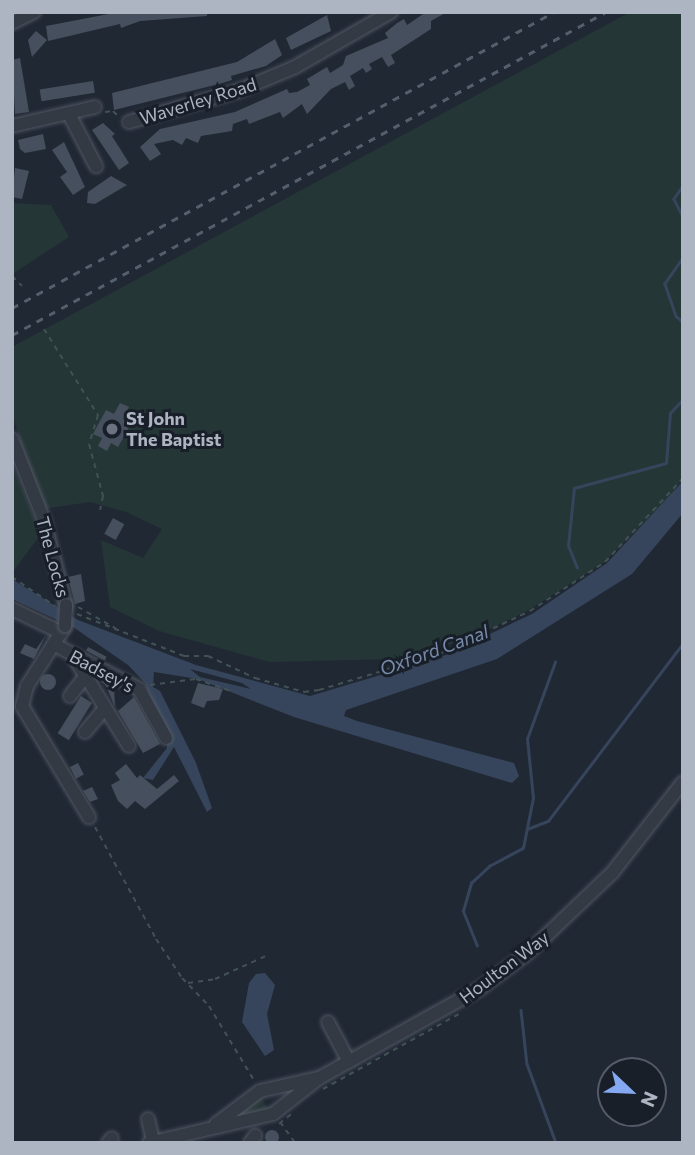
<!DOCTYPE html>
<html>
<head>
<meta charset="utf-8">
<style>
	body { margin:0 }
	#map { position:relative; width:695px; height:1155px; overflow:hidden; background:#202834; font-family:Commissioner,sans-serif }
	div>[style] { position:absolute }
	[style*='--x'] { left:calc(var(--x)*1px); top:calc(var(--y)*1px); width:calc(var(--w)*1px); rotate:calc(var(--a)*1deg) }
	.green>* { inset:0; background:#253637 }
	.water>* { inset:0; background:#36455c }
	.stream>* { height:2.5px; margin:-1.25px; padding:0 1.25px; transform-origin:1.25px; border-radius:1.25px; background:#36455c }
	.building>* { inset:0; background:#464f5d; transform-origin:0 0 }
	.round { border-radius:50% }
	.path>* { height:2px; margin-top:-1px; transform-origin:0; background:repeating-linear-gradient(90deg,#415154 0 5px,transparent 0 10px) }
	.roads { filter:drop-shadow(0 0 2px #515763) drop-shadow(0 0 2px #515763) }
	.minor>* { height:12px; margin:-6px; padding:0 6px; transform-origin:6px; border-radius:6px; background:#333a44 }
	.rail>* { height:2.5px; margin-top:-1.25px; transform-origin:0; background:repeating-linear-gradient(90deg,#555e6b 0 7px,transparent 0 14px) }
	.bridges { filter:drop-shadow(0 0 2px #515763) drop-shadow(0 0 2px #515763) }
	.minor-bridge>* { height:12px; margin:-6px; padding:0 6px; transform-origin:6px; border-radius:6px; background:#333a44 }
	.dots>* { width:19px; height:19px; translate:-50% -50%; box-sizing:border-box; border:4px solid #191f29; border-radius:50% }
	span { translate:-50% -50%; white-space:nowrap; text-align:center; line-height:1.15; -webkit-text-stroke:6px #191f29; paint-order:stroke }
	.street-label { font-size:18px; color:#adb4c2 }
	.poi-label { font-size:18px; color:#adb4c2; font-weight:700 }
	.left { translate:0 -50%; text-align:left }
	.water-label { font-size:19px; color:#778aa9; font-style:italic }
	.frame { position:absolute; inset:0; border:14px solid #adb4c2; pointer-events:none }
	.north { position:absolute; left:597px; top:1057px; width:70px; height:70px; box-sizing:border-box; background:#191f29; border:2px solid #545b66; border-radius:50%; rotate:113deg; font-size:19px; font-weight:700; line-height:28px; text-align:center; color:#adb4c2 }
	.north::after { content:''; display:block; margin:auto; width:24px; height:32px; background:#84a9f0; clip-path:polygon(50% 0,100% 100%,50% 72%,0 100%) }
</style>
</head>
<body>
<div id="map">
	<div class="green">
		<div style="clip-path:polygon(630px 12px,683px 12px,683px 478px,671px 495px,605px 562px,527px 611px,469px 639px,395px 659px,269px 662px,159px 631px,110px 607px,101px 540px,143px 558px,162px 529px,126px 512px,90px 502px,43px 509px,12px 415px,12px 347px)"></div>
		<div style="clip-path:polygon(12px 203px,51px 205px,69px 237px,14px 273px)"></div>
		<div style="clip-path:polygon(12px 463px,41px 534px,12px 573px)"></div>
		<div style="clip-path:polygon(260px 1096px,269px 1111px,241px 1116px,242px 1110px)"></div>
	</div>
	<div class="water">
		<div style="clip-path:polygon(evenodd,683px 481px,683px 513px,632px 574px,497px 659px,346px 710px,344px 716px,357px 721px,514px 763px,519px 776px,512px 783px,294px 717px,198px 679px,154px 672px,153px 687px,160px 691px,196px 763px,212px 808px,207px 812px,174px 747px,153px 780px,143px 778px,167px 748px,167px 740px,145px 683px,128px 665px,73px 627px,12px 599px,12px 579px,78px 620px,196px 665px,310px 696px,441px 657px,532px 614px,607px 563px,683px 481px,190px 669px,242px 683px,251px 689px,200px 677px,190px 669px)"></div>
		<div style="clip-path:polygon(265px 973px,275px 985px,267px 1014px,274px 1050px,265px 1056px,242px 1022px,249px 983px,256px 974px)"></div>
	</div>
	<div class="stream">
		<div style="--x:683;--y:186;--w:16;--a:125"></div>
		<div style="--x:674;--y:199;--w:20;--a:63"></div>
		<div style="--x:683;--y:258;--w:32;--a:125"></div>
		<div style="--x:665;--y:284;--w:34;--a:71"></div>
		<div style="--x:676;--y:316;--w:9;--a:41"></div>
		<div style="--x:577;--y:568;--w:24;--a:-112"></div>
		<div style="--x:568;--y:546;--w:58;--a:-84.1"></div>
		<div style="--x:574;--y:488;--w:95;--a:-15.2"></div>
		<div style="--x:666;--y:463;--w:50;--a:-85.4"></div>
		<div style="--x:670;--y:413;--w:19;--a:-47"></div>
		<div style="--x:527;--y:829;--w:22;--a:-21"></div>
		<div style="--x:548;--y:821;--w:223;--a:-52.8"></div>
		<div style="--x:477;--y:946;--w:38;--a:-112"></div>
		<div style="--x:463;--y:911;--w:29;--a:-74"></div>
		<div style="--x:471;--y:883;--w:25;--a:-43"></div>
		<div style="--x:489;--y:866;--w:38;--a:-28"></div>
		<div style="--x:523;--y:848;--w:51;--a:-78.7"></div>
		<div style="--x:533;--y:798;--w:59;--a:-95.8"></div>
		<div style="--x:527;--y:739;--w:82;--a:-70"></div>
		<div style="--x:521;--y:1010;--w:54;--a:83.7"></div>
		<div style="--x:527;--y:1064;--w:84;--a:69.8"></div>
	</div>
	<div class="building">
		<div style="clip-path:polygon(119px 12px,207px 12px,207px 16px,140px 21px,121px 28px,120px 24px,48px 41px,46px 26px)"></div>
		<div style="clip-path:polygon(426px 12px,447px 12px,431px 21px,431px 29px,391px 55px,395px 63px,388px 67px,382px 57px,369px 64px,372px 69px,366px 73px,363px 68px,350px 76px,355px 86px,349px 90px,345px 82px,331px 89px,307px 114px,302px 104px,283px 118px,280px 112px,249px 124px,247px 119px,233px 124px,232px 131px,201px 136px,198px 143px,186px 138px,182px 145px,173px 140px,154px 144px,161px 154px,150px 161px,140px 147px,160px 129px,235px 112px,287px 89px,289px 93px,297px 92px,310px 85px,307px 79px,327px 67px,330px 73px,343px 65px,346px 56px,388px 38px,385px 33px,397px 23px,404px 19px,407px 25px)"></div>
		<div style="clip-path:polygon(327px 15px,331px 31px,291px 50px,286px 38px)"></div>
		<div style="clip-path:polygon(36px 31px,47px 40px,32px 57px,28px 40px)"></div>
		<div style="clip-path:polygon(275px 39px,282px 55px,266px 66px,231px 76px,232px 80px,219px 84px,114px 110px,112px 93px,237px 62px)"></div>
		<div style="clip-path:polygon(20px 58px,29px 112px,15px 114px,12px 60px)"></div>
		<div style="left:93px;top:81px;width:12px;height:54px;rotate:81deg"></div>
		<div style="clip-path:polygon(103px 123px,115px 134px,112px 136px,129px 163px,119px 170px,92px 130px)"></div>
		<div style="clip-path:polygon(43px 134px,46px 149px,25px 153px,20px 149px,18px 140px)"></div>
		<div style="clip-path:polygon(64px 142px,85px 187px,73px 195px,60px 177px,67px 172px,52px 150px)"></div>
		<div style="clip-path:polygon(15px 168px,29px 171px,22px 199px,12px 197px)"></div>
		<div style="clip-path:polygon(111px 176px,127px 185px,95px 204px,87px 203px,88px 192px)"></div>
		<div style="clip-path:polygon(120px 403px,129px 407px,123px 419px,131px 424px,118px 447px,111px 443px,107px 451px,98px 446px,102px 438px,93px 434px,106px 410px,114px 414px)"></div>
		<div style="left:113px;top:518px;width:13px;height:18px;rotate:29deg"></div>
		<div style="clip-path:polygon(81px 574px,85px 601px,75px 604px,68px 577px)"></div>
		<div style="clip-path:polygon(46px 635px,34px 659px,20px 653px,25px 644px,36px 649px)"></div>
		<div style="left:88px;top:647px;width:21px;height:4px;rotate:28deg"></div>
		<div class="round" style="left:40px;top:674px;width:16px;height:16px"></div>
		<div style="clip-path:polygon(96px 676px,114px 686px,115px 707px,106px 686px)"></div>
		<div style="clip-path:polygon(198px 683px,223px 689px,219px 700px,207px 701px,204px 708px,191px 703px)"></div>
		<div style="left:81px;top:696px;width:13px;height:44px;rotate:32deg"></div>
		<div style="clip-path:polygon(134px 697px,160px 744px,143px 753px,118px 711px)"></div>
		<div style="left:78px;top:763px;width:13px;height:9px;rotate:63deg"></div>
		<div style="clip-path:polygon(126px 764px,137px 778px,140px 775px,157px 789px,174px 775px,179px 781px,145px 809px,135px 801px,127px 809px,118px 801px,111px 785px,120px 780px,115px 773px)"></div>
		<div style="clip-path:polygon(92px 787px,98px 799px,90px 802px,83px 791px)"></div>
		<div class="round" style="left:265px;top:1130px;width:14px;height:14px"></div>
	</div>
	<div class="path">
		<div style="--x:105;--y:112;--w:8;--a:-7"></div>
		<div style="--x:113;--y:111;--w:10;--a:45"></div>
		<div style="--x:12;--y:276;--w:14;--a:45"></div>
		<div style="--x:44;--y:329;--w:102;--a:57.9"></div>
		<div style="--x:98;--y:415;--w:30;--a:107"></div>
		<div style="--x:89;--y:444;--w:54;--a:74.9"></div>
		<div style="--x:103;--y:496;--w:14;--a:102"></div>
		<div style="--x:12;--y:577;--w:52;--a:34"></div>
		<div style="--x:78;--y:607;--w:43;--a:29.6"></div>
		<div style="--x:77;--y:614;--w:115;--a:21.4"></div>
		<div style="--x:184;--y:656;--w:24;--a:0"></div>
		<div style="--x:208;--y:656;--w:52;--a:25.1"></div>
		<div style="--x:255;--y:678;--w:51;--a:15.9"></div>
		<div style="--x:304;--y:692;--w:15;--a:-8"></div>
		<div style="--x:319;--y:690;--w:125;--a:-16.7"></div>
		<div style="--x:439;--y:654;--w:101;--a:-25.3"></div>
		<div style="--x:530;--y:611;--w:90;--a:-33.2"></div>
		<div style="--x:605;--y:562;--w:115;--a:-47.1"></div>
		<div style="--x:150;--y:685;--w:46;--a:-7.4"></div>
		<div style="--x:196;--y:679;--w:40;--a:18.9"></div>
		<div style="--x:95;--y:827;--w:128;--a:61.4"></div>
		<div style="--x:156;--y:939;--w:47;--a:56.3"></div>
		<div style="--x:182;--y:978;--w:39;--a:46"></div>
		<div style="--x:209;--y:1006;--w:89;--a:58.8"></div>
		<div style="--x:188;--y:983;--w:27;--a:-8"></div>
		<div style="--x:215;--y:979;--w:56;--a:-24.3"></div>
		<div style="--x:323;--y:1089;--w:155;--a:-28.9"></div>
		<div style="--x:280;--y:1122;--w:26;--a:54"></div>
		<div style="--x:279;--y:1124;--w:19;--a:-39"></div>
	</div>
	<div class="roads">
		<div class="minor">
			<div style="--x:12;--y:23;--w:25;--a:-27"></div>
			<div style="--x:69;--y:114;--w:59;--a:62.6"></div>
			<div style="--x:129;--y:122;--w:113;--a:-15.9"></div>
			<div style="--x:238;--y:91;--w:62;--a:-22.8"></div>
			<div style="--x:295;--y:67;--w:111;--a:-29.8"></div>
			<div style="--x:12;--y:126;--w:85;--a:-12.9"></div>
			<div style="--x:12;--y:439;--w:87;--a:68.4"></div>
			<div style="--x:44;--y:520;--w:88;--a:75.5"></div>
			<div style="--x:12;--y:609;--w:55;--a:25.6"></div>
			<div style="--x:65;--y:626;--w:71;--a:122.3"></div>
			<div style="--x:27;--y:686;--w:21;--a:104"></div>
			<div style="--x:22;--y:706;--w:130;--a:58.9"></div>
			<div style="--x:55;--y:645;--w:95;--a:27.6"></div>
			<div style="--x:139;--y:689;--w:56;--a:61.1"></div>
			<div style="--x:72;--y:654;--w:108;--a:58.2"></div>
			<div style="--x:70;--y:696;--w:23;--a:-52"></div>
			<div style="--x:85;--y:732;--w:31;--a:-50"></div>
			<div style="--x:328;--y:1022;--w:45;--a:62.3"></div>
			<div style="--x:148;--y:1119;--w:23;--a:77"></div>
			<div style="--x:216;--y:1124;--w:55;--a:-36.9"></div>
			<div style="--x:260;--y:1091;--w:59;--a:-12.6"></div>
			<div style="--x:108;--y:1143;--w:6;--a:-51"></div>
			<div style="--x:149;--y:1143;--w:127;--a:-13.2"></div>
			<div style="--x:273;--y:1114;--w:58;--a:-38"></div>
			<div style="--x:319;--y:1078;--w:182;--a:-29"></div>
			<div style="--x:478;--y:990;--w:64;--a:-36.7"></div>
			<div style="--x:529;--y:952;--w:115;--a:-43.6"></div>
			<div style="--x:612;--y:873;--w:115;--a:-52"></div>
			<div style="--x:250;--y:1143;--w:9;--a:-54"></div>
		</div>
	</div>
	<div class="rail">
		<div style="--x:12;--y:308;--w:618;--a:-28.64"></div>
		<div style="--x:12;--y:335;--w:676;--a:-28.54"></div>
	</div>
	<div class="bridges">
		<div class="minor-bridge">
			<div style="--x:65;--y:626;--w:21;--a:-87"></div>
		</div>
	</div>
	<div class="dots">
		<div style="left:112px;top:429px;background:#6b7280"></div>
	</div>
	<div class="street-label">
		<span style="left:198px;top:101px;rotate:-17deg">Waverley Road</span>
		<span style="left:53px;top:557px;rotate:75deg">The Locks</span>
		<span style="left:102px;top:671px;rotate:28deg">Badsey's</span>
		<span style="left:504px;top:967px;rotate:-37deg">Houlton Way</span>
	</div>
	<div class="poi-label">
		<span class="left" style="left:126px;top:429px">St John<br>The Baptist</span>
	</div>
	<div class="water-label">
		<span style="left:434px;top:650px;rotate:-20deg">Oxford Canal</span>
	</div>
	<div class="frame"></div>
	<div class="north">N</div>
</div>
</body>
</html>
